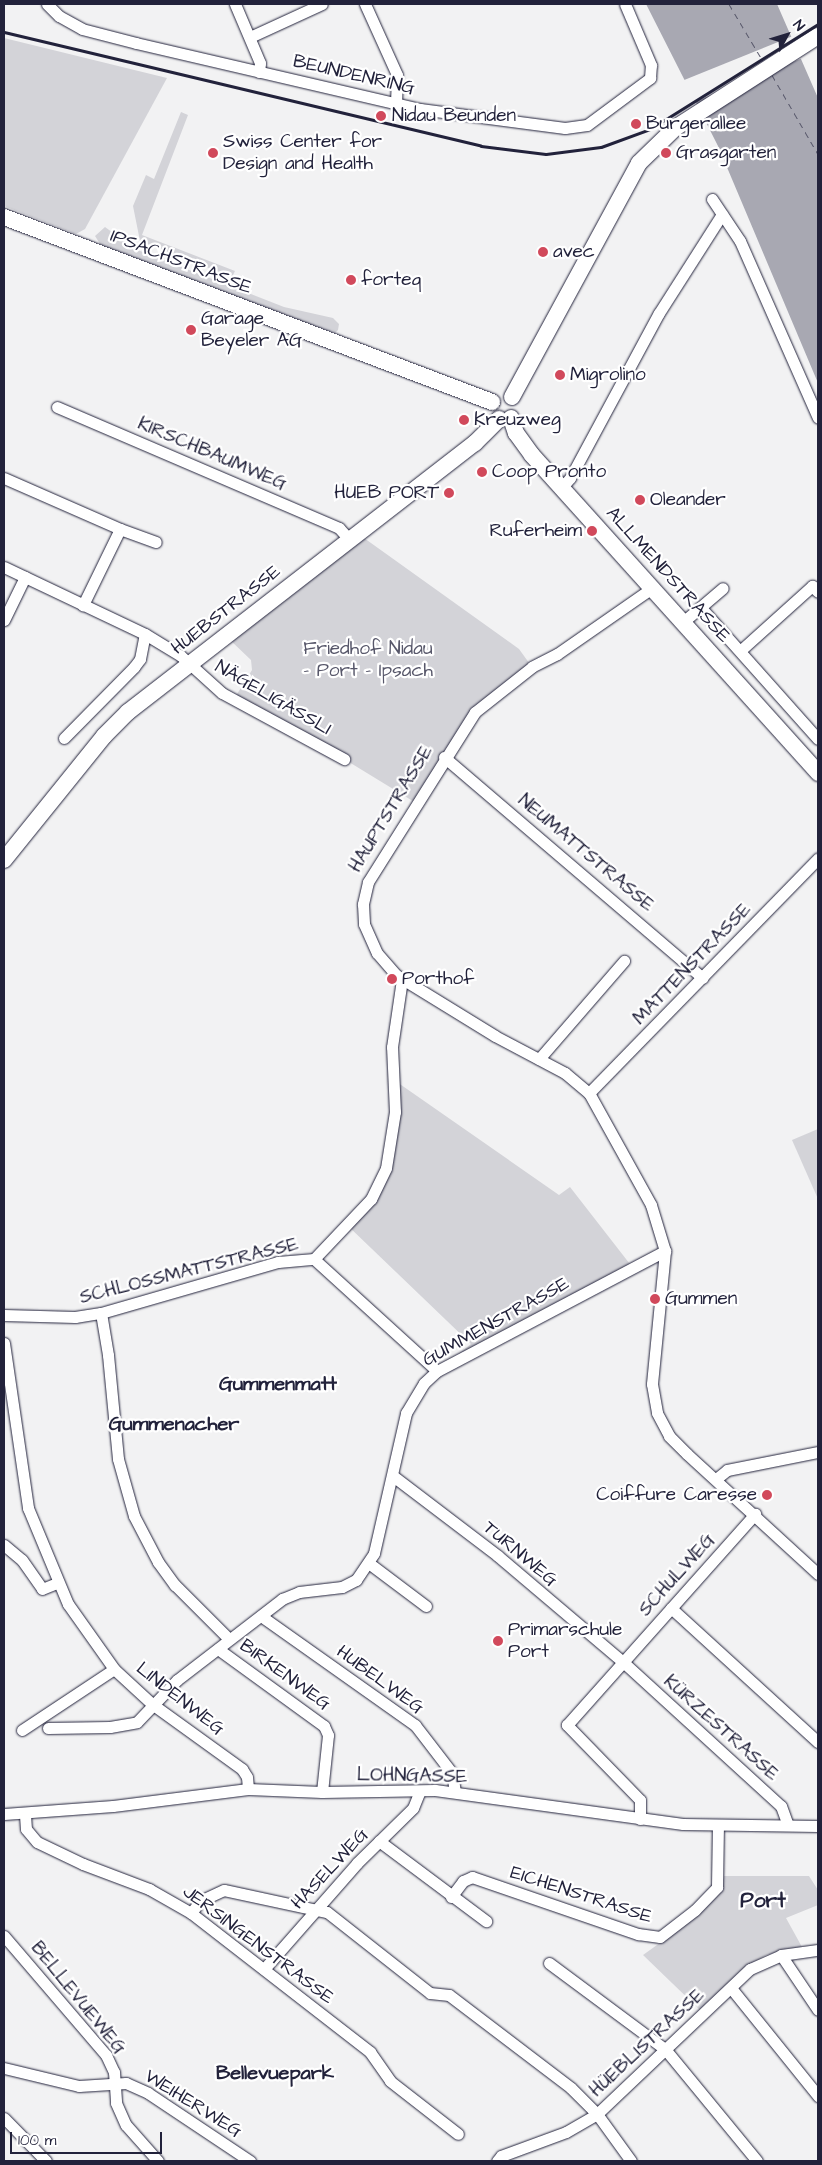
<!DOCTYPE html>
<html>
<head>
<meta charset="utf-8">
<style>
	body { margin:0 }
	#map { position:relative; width:822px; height:2165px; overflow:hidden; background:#f2f2f3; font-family:"Architects Daughter",sans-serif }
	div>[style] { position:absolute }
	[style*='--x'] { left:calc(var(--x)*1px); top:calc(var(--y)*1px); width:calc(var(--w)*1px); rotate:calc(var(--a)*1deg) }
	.green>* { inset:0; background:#d3d3d8 }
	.water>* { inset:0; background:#a8a8b2 }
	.pier>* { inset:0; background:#f2f2f3; transform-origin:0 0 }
	.ferry>* { height:1px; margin-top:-0.5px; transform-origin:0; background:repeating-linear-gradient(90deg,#58586b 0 6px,transparent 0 11px) }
	.roads { filter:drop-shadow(0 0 1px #22223b) drop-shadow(0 0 1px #22223b) }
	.street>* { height:11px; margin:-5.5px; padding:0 5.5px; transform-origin:5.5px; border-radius:5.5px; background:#fff }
	.secondary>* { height:16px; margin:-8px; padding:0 8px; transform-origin:8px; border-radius:8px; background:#fff }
	.rail>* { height:3px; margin:-1.5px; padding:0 1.5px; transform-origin:1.5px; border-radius:1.5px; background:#22223b }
	.dots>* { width:14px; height:14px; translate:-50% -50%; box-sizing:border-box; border:2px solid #fff; border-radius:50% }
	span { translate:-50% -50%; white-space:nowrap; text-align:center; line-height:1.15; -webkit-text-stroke:4.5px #fff; paint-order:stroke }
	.street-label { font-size:19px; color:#22223b }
	.poi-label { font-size:19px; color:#22223b }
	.left { translate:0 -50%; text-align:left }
	.right { translate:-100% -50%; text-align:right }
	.park-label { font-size:19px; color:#57576a }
	.neighbourhood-label { font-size:20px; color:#22223b; font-weight:700 }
	.quarter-label { font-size:21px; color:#22223b; font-weight:700 }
	.frame { position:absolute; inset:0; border:5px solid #22223b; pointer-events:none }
	.north { position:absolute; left:762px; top:10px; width:50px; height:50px; -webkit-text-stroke:4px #fff; paint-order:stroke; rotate:51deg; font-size:14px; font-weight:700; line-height:20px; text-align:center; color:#22223b }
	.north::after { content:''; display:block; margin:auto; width:18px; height:22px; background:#22223b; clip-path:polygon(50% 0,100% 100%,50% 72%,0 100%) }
	.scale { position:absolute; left:10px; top:2132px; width:152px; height:22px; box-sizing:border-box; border:2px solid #22223b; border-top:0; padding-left:6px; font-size:15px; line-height:18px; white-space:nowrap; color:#22223b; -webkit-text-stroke:4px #fff; paint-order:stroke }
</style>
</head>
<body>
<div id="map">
	<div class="green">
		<div style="clip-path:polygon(4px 38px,167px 78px,85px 229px,76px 234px,4px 206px)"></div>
		<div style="clip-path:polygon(181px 112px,188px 115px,142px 235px,235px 271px,232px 277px,140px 241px,133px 206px,146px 175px,154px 179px)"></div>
		<div style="clip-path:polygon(105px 227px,135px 249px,284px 307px,333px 318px,339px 324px,338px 330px,335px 333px,240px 300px,102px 247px,95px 236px)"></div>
		<div style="clip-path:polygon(357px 533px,519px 649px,532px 667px,490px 697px,416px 803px,344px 759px,234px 699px,252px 670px,251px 660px,229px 639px)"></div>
		<div style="clip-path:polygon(394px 1080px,559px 1195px,570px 1187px,633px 1268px,437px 1371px,471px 1344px,347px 1225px,386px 1168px)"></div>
		<div style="clip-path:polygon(818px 1129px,818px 1199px,792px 1140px)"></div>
		<div style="clip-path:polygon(724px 1876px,809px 1876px,818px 1890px,818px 1905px,786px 1918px,802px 1947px,766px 1955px,741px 1970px,701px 2011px,643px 1955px,685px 1925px,720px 1892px)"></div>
	</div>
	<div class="water">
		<div style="clip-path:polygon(646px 4px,777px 4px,818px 98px,818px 383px,718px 146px)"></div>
	</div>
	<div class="pier">
		<div style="left:793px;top:36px;width:24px;height:120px;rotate:68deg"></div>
	</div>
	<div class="ferry">
		<div style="--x:729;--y:4;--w:66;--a:59.2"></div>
		<div style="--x:772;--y:75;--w:91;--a:59.8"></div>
	</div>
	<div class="roads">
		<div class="street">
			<div style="--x:47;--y:4;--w:17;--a:45"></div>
			<div style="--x:59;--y:16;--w:26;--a:29"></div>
			<div style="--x:82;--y:29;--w:56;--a:14.5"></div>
			<div style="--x:136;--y:43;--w:292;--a:13.1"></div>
			<div style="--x:420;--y:109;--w:146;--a:7.5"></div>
			<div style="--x:565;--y:128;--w:22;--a:-8"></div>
			<div style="--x:587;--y:125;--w:79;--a:-36.7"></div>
			<div style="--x:650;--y:78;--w:13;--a:-86"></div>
			<div style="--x:651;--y:65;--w:66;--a:-113.1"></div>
			<div style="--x:235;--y:4;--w:64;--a:67"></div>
			<div style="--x:260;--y:63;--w:9;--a:96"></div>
			<div style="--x:365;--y:4;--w:78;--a:65.7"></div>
			<div style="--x:397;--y:75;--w:29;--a:92"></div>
			<div style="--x:250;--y:37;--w:79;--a:-24.6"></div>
			<div style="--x:712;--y:199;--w:50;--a:56.3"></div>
			<div style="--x:740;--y:241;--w:193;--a:66.2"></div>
			<div style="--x:57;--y:407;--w:307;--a:23.2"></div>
			<div style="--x:339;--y:528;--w:15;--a:48"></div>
			<div style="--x:4;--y:478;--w:127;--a:23.7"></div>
			<div style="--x:120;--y:529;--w:85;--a:116"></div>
			<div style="--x:561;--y:488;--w:13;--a:-48"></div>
			<div style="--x:570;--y:478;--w:187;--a:-61.7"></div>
			<div style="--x:659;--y:313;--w:117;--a:-57.5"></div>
			<div style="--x:120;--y:529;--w:38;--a:20"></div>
			<div style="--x:4;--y:567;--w:156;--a:25.4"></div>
			<div style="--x:145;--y:634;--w:42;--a:31.4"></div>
			<div style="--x:181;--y:656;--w:55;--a:42.1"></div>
			<div style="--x:222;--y:693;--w:139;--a:28.4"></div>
			<div style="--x:652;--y:588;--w:116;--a:145.2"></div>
			<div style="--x:557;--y:654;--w:28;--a:153"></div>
			<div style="--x:532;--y:667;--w:73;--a:141.7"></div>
			<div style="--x:475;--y:712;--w:201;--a:122.2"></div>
			<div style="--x:368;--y:882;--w:23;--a:103"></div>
			<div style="--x:363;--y:904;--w:20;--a:87"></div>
			<div style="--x:364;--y:924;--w:32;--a:66"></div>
			<div style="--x:377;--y:953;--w:29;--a:49"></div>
			<div style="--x:396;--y:975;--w:116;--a:31.6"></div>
			<div style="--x:495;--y:1036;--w:79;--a:27.9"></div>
			<div style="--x:565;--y:1073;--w:31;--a:40"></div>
			<div style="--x:589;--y:1093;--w:128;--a:61"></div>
			<div style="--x:651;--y:1205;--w:48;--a:73.1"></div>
			<div style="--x:665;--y:1251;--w:134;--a:95.6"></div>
			<div style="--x:652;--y:1384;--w:29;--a:80"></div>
			<div style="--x:657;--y:1413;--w:26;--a:62"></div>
			<div style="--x:669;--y:1436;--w:25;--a:45"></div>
			<div style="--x:687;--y:1454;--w:178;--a:42.5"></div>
			<div style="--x:702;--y:609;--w:174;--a:48.3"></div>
			<div style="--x:4;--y:620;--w:48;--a:-64"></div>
			<div style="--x:683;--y:622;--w:52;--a:-40.4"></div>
			<div style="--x:741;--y:650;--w:96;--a:-42"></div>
			<div style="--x:812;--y:586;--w:8;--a:45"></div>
			<div style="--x:64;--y:738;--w:100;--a:-45.4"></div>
			<div style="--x:134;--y:667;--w:10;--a:-53"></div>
			<div style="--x:140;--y:659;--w:25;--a:-79"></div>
			<div style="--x:444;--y:757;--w:340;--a:40.5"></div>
			<div style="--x:539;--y:1059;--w:130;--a:-49.1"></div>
			<div style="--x:589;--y:1093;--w:328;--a:-45.7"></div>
			<div style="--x:314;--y:1259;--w:83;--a:-46.5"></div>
			<div style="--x:371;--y:1199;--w:34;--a:-64"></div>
			<div style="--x:386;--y:1168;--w:57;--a:-80.9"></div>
			<div style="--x:395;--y:1112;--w:65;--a:-92.6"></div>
			<div style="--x:392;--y:1047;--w:69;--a:-81.6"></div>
			<div style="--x:314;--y:1259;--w:166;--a:42.3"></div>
			<div style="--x:101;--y:1313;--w:43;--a:80.5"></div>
			<div style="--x:108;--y:1355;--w:104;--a:84.5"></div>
			<div style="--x:118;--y:1459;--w:59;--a:74.3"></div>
			<div style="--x:134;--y:1516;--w:52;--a:62.4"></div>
			<div style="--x:158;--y:1562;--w:29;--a:54"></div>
			<div style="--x:175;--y:1585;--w:76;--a:45"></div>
			<div style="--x:4;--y:1315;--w:71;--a:1.6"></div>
			<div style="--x:75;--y:1317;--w:26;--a:-9"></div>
			<div style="--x:101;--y:1313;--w:184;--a:-16.1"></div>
			<div style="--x:278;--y:1262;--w:36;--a:-5"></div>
			<div style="--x:4;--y:1343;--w:167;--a:81.7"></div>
			<div style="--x:28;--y:1508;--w:104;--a:67.4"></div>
			<div style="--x:68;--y:1604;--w:80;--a:54.7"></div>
			<div style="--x:114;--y:1669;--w:52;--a:42.6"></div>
			<div style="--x:152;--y:1704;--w:111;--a:35.8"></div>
			<div style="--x:242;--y:1769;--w:9;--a:58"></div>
			<div style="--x:247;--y:1777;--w:12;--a:85"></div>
			<div style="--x:393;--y:1476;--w:132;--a:37.3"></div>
			<div style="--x:498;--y:1556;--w:162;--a:40.3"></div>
			<div style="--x:622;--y:1661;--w:215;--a:42.4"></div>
			<div style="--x:781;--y:1806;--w:20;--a:70"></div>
			<div style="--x:716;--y:1479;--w:14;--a:-39"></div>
			<div style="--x:727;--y:1470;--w:93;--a:-11.2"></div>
			<div style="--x:4;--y:1545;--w:23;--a:40"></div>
			<div style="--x:22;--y:1560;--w:35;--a:55"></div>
			<div style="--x:42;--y:1589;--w:16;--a:-22"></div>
			<div style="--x:370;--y:1564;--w:70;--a:36.9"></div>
			<div style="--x:671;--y:1608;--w:199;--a:42.4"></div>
			<div style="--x:261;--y:1616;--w:189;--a:35.3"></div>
			<div style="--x:415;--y:1725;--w:61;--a:52.4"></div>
			<div style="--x:452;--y:1773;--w:19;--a:81"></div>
			<div style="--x:218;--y:1649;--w:131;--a:36"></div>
			<div style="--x:324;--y:1726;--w:10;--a:66"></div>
			<div style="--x:328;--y:1735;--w:57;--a:96"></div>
			<div style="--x:48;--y:1728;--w:62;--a:-0.9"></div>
			<div style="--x:110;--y:1727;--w:27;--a:-10"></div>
			<div style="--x:137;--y:1722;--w:58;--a:-46.4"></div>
			<div style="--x:177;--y:1680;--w:133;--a:-37.6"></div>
			<div style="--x:282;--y:1599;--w:18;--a:-22"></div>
			<div style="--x:299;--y:1592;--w:43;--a:-6.6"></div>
			<div style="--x:342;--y:1587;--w:16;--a:-27"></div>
			<div style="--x:356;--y:1580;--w:32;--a:-56"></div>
			<div style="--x:374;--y:1553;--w:144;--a:-77.1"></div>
			<div style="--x:406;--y:1413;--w:35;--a:-59"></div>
			<div style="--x:424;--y:1383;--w:18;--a:-43"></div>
			<div style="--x:437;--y:1371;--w:258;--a:-27.8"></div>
			<div style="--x:22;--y:1730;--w:110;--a:-33.5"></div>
			<div style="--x:4;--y:1814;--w:109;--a:-4.2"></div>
			<div style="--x:113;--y:1806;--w:136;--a:-7.2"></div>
			<div style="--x:248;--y:1789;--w:74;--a:2.3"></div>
			<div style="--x:322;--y:1792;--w:113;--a:-1"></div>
			<div style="--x:435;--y:1790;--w:250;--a:7.8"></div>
			<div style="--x:683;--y:1824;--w:135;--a:0.8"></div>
			<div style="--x:25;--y:1815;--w:14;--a:86"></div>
			<div style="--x:26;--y:1829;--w:17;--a:50"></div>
			<div style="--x:37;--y:1842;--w:51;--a:25.6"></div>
			<div style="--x:83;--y:1864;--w:71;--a:20.7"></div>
			<div style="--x:149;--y:1889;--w:48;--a:29.7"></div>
			<div style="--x:191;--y:1913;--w:227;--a:37.8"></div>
			<div style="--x:370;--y:2052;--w:35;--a:55"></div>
			<div style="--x:390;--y:2081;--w:86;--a:37.9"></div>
			<div style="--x:640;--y:1819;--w:19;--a:-90"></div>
			<div style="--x:640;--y:1800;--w:105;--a:-134.2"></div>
			<div style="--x:567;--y:1725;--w:283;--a:-48.3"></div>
			<div style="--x:379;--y:1841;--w:134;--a:36.8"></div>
			<div style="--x:451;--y:1897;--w:20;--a:-53"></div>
			<div style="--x:463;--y:1881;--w:10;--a:-24"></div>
			<div style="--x:472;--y:1877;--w:176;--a:19"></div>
			<div style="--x:638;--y:1934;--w:22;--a:8"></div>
			<div style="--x:660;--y:1937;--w:44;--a:-37.6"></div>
			<div style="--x:695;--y:1910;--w:32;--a:-46"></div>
			<div style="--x:717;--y:1887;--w:62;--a:-89.1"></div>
			<div style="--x:191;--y:1913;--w:15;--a:-53"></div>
			<div style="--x:200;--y:1901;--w:26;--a:-25"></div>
			<div style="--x:224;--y:1890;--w:105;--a:12.1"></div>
			<div style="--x:327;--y:1912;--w:131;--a:38.2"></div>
			<div style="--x:430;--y:1993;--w:19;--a:6"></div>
			<div style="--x:449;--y:1995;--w:153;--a:37.3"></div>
			<div style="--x:571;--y:2088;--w:37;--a:45"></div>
			<div style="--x:597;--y:2114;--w:58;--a:54.1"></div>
			<div style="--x:4;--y:1936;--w:157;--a:49.4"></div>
			<div style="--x:106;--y:2055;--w:19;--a:65"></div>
			<div style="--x:114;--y:2072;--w:31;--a:86"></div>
			<div style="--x:116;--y:2103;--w:24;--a:66"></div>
			<div style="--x:126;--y:2125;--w:48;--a:48.4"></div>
			<div style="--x:781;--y:1955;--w:66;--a:56.1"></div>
			<div style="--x:549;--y:1963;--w:144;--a:36.6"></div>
			<div style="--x:665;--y:2049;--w:145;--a:50.6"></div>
			<div style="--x:264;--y:1969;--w:141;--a:-48.7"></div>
			<div style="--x:357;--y:1863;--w:78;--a:-44.5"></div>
			<div style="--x:413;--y:1808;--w:18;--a:-68"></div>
			<div style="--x:731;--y:1988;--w:139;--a:51.1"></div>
			<div style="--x:4;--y:2068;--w:77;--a:13.5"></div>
			<div style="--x:79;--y:2086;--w:47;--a:-3.7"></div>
			<div style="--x:126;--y:2083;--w:24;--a:24"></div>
			<div style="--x:148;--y:2093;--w:123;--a:33.7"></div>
			<div style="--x:4;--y:2118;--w:60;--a:45.7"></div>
			<div style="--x:497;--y:2161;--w:6;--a:-51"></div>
			<div style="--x:501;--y:2156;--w:69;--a:-20.3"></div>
			<div style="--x:566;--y:2132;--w:36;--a:-30"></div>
			<div style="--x:597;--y:2114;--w:211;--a:-43.5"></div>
			<div style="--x:750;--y:1969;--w:34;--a:-24"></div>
			<div style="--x:781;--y:1955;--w:37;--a:-8"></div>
		</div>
		<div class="secondary">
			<div style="--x:4;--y:217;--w:522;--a:20.76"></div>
			<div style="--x:512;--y:397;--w:266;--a:-61.5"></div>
			<div style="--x:639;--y:163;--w:50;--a:-44.2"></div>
			<div style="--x:675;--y:128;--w:170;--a:-32.8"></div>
			<div style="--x:511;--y:418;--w:16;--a:72"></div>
			<div style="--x:516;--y:433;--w:27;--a:54"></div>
			<div style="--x:532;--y:455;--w:428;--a:48"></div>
			<div style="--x:4;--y:860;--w:159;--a:-51.1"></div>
			<div style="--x:104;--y:736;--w:34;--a:-45"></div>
			<div style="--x:128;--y:712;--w:439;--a:-37.8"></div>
			<div style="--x:475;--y:443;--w:34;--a:-45"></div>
		</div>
	</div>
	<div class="rail">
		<div style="--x:4;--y:32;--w:490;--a:13.4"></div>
		<div style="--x:481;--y:146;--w:65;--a:7"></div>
		<div style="--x:546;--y:154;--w:55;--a:-7.3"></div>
		<div style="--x:601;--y:147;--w:52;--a:-20.2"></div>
		<div style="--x:650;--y:129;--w:198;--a:-32"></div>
	</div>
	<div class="dots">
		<div style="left:381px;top:116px;background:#d1495b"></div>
		<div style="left:636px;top:124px;background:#d1495b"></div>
		<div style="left:213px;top:153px;background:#d1495b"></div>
		<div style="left:666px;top:153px;background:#d1495b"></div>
		<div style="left:543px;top:252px;background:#d1495b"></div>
		<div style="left:351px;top:280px;background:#d1495b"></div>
		<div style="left:191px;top:330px;background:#d1495b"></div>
		<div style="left:560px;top:375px;background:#d1495b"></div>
		<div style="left:464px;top:420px;background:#d1495b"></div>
		<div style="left:482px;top:472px;background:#d1495b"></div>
		<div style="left:449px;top:493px;background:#d1495b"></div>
		<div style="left:640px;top:500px;background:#d1495b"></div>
		<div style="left:592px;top:531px;background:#d1495b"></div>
		<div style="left:392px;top:979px;background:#d1495b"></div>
		<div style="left:655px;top:1299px;background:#d1495b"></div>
		<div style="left:767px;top:1495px;background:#d1495b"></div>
		<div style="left:498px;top:1641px;background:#d1495b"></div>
	</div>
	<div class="street-label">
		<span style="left:354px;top:75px;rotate:13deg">BEUNDENRING</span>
		<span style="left:181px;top:262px;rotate:21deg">IPSACHSTRASSE</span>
		<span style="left:212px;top:454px;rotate:23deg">KIRSCHBAUMWEG</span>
		<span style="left:668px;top:575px;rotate:48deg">ALLMENDSTRASSE</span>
		<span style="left:226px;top:610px;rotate:-38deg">HUEBSTRASSE</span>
		<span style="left:273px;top:698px;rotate:30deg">NÄGELIGÄSSLI</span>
		<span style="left:391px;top:809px;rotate:-59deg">HAUPTSTRASSE</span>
		<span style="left:586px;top:853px;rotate:40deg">NEUMATTSTRASSE</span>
		<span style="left:692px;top:964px;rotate:-46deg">MATTENSTRASSE</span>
		<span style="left:189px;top:1271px;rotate:-14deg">SCHLOSSMATTSTRASSE</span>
		<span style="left:496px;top:1322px;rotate:-29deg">GUMMENSTRASSE</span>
		<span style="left:520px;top:1554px;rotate:40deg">TURNWEG</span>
		<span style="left:677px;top:1575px;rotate:-48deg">SCHULWEG</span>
		<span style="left:285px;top:1675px;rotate:36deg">BIRKENWEG</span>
		<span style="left:380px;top:1680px;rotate:36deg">HUBELWEG</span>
		<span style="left:180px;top:1699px;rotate:38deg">LINDENWEG</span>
		<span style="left:721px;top:1728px;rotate:42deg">KÜRZESTRASSE</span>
		<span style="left:412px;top:1776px;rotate:1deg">LOHNGASSE</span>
		<span style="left:330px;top:1869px;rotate:-47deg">HASELWEG</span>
		<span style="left:581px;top:1895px;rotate:18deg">EICHENSTRASSE</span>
		<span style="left:258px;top:1945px;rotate:37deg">JERSINGENSTRASSE</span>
		<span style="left:78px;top:1998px;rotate:51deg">BELLEVUEWEG</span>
		<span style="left:647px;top:2043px;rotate:-43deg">HÜEBLISTRASSE</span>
		<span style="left:193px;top:2104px;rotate:32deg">WEIHERWEG</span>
	</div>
	<div class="poi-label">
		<span class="left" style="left:392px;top:116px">Nidau Beunden</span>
		<span class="left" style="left:646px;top:124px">Burgerallee</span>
		<span class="left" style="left:223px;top:153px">Swiss Center for<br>Design and Health</span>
		<span class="left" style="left:676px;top:153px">Grasgarten</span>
		<span class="left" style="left:553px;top:252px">avec</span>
		<span class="left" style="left:361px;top:280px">forteq</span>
		<span class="left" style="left:201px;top:330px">Garage<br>Beyeler AG</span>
		<span class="left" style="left:570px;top:375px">Migrolino</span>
		<span class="left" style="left:474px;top:420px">Kreuzweg</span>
		<span class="left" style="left:492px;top:472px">Coop Pronto</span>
		<span class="right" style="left:439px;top:493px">HUEB PORT</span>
		<span class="left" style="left:650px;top:500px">Oleander</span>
		<span class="right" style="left:582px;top:531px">Ruferheim</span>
		<span class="left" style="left:402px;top:979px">Porthof</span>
		<span class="left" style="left:665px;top:1299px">Gummen</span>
		<span class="right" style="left:757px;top:1495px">Coiffure Caresse</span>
		<span class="left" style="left:508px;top:1641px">Primarschule<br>Port</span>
	</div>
	<div class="park-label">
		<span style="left:368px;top:660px">Friedhof Nidau<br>- Port - Ipsach</span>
	</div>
	<div class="neighbourhood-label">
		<span style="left:278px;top:1384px">Gummenmatt</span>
		<span style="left:174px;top:1424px">Gummenacher</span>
		<span style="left:275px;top:2073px">Bellevuepark</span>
	</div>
	<div class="quarter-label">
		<span style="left:763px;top:1901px">Port</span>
	</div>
	<div class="frame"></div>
	<div class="north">N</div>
	<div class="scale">100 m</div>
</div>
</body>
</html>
